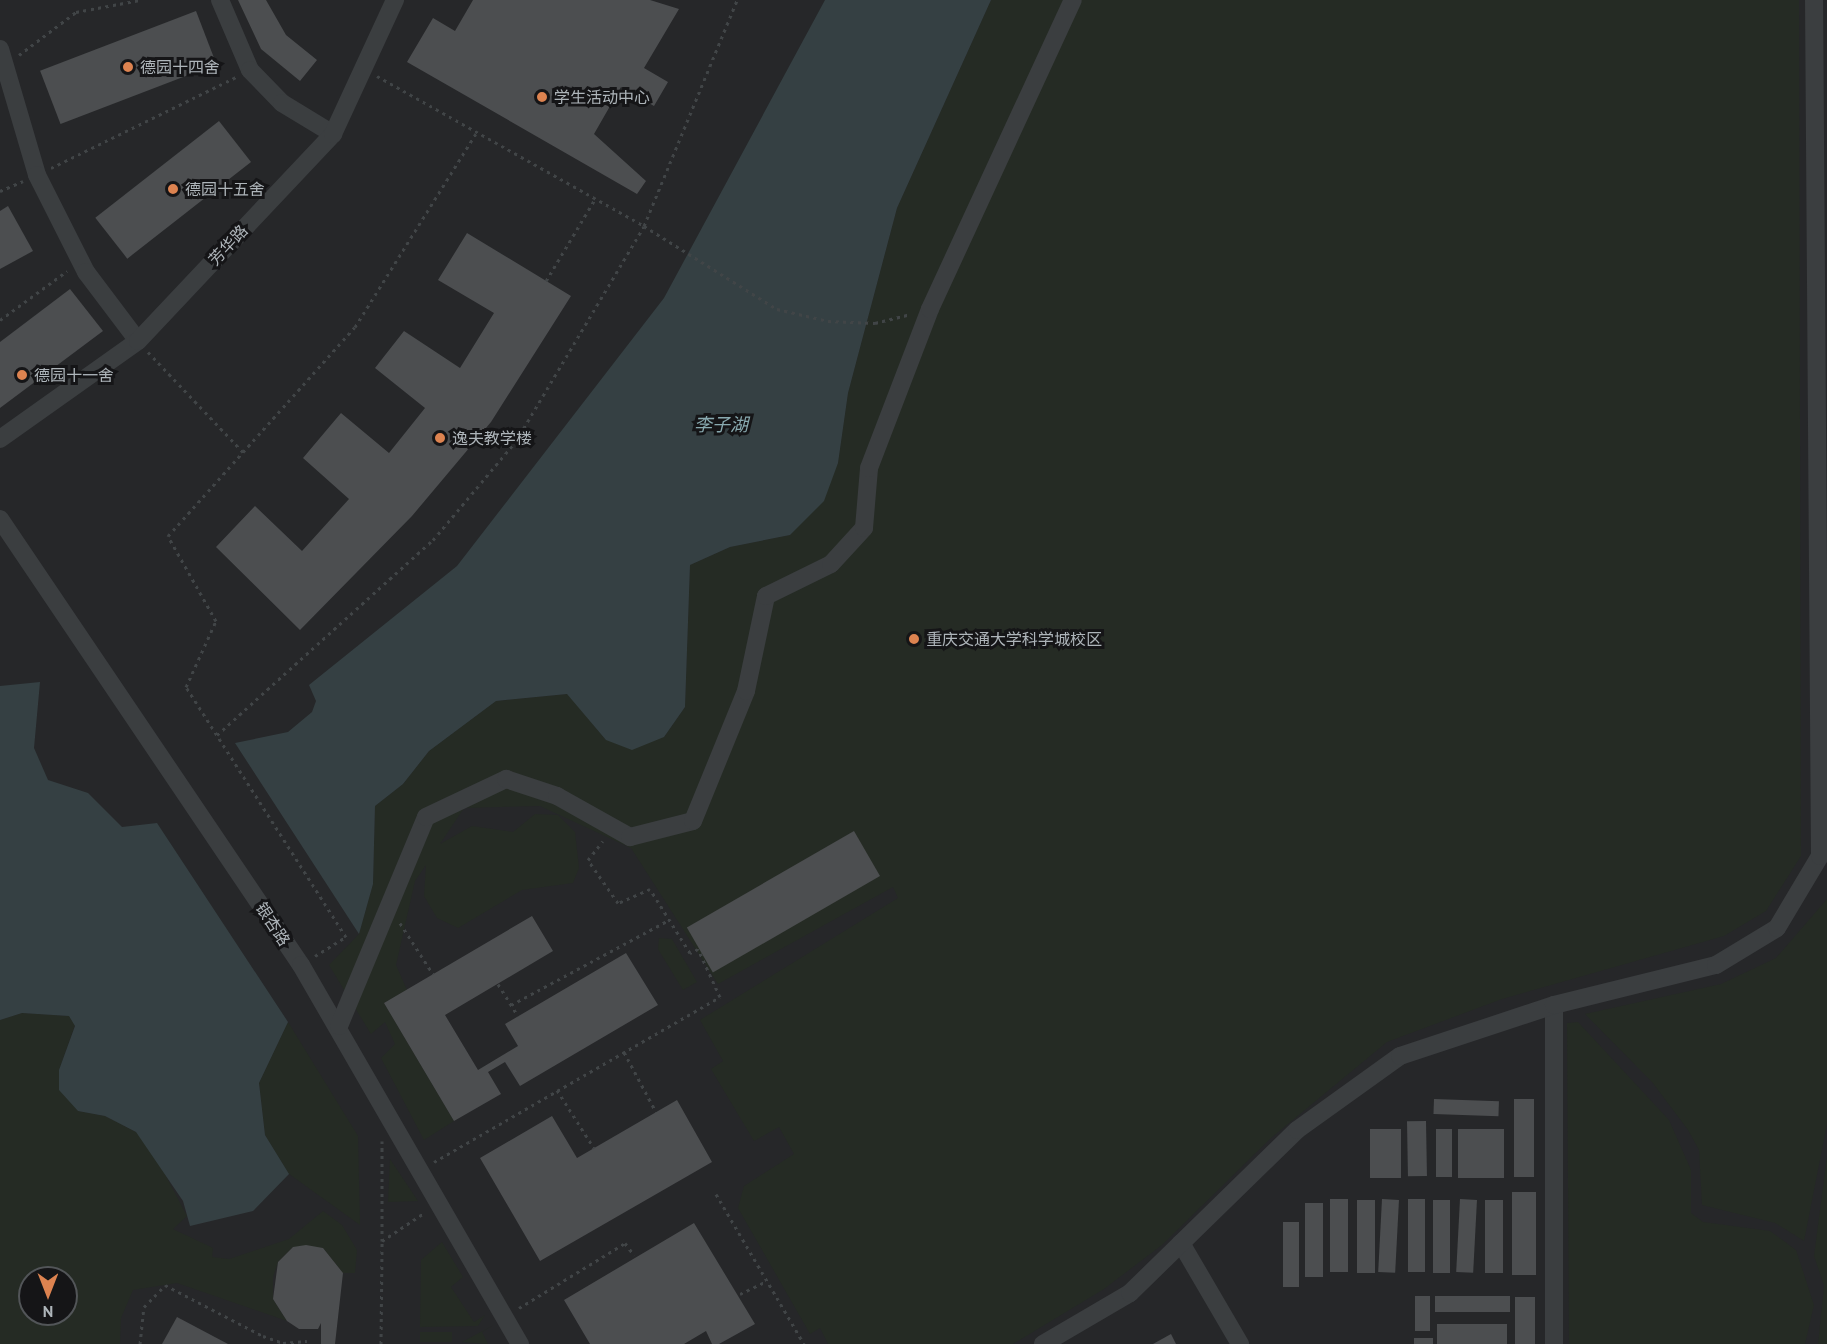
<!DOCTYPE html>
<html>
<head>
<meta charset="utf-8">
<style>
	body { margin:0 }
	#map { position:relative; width:1827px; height:1344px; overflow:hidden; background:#1a1a1c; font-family:"PT Sans","Noto Sans SC",sans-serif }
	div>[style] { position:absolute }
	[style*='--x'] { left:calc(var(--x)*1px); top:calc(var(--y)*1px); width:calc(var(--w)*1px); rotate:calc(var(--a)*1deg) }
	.built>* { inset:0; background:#262729 }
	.green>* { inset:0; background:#252b24; transform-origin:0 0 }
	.water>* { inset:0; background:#354043 }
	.building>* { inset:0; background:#4c4e50; transform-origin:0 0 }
	.path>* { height:3px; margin-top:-1.5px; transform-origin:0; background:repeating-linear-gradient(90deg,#414547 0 3px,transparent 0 7.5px) }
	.minor>* { height:18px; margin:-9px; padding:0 9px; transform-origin:9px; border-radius:9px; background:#3b3e40 }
	.dots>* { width:16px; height:16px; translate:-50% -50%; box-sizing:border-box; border:3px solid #151517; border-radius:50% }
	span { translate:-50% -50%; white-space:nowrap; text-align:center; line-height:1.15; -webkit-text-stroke:6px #151517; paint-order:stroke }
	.poi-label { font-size:16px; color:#aeb5ba }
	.left { translate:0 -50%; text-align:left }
	.street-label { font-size:16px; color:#aeb5ba }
	.water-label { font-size:18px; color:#89aab0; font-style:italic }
	.north { position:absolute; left:18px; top:1266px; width:60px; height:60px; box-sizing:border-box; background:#151517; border:2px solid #525558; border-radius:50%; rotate:180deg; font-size:16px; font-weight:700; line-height:24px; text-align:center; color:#aeb5ba }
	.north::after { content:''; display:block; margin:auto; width:21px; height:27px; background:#dd8350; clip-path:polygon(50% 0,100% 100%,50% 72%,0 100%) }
</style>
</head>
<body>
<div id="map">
	<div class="built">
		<div style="clip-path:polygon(evenodd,0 0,1827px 0,1827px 1344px,0 1344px,0 0,30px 1278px,66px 1278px,66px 1314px,30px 1314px,30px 1278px)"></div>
	</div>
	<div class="green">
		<div style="clip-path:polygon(991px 0,1799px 0,1801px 856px,1766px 911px,1724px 936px,1502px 999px,1387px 1042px,1271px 1138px,1162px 1245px,1104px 1289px,1013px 1344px,828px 1344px,820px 1328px,810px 1334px,738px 1208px,744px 1186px,794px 1154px,779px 1127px,754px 1141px,711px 1069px,723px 1061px,700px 1020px,898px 898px,893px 887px,718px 984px,631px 848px,540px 806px,464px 808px,440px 844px,472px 826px,513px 832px,535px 814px,558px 815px,575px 832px,579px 868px,573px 883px,522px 890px,458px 928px,437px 918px,424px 896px,426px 865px,415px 881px,396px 965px,407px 990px,384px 1003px,454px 1121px,424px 1140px,381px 1058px,395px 1044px,385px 1022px,371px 1034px,329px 965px,359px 934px,373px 884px,375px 806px,403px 784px,429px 751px,496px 701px,568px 694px,606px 740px,664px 737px,685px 707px,690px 565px,730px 547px,790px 535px,838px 463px,848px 393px,897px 208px)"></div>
		<div style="clip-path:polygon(1827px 899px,1827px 1124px,1804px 1241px,1775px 1223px,1702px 1205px,1699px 1150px,1688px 1130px,1652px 1082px,1585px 1014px,1721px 984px,1776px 958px)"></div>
		<div style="clip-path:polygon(659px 938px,672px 939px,697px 982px,683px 990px,658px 949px)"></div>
		<div style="clip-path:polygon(evenodd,22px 1013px,69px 1016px,75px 1025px,59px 1070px,78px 1111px,105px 1116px,136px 1132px,156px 1157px,187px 1216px,173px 1229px,213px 1248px,212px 1257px,229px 1259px,289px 1239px,323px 1211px,342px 1225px,357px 1250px,355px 1273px,343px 1273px,323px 1248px,293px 1247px,278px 1262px,273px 1277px,273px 1299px,287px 1321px,177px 1283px,133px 1290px,121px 1318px,120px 1344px,0 1344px,0 1020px,22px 1013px,30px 1278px,66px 1278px,66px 1314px,30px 1314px,30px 1278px)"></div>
		<div style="clip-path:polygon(288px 1022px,358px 1136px,360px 1225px,289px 1174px,265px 1135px,259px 1083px)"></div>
		<div style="clip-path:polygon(1578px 1022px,1669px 1120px,1691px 1170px,1691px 1213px,1703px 1222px,1770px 1231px,1796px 1250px,1814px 1305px,1805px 1344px,1569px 1344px,1567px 1023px)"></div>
		<div style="clip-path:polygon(1827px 1156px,1827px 1344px,1818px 1344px,1824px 1286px,1814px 1256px)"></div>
		<div style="clip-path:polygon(390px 1159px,418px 1201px,388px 1202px)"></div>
		<div style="clip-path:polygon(442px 1242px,463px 1277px,451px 1287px,474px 1322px,485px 1315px,478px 1326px,420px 1327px,421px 1260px)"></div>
		<div style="clip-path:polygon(494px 1325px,482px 1332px,488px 1344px,462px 1342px)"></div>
		<div style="left:420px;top:1332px;width:32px;height:10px"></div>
	</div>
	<div class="water">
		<div style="clip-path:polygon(825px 0,991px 0,897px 208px,848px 393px,838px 463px,824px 501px,790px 535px,730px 547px,690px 565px,685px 707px,664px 737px,632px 750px,606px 740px,567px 694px,496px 701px,429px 751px,403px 784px,375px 806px,373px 884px,359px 934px,235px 743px,288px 732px,312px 712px,316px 701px,309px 685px,457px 566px,664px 298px)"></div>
		<div style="clip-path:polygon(40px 682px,34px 748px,48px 780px,88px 793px,122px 827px,157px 823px,288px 1022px,259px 1083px,265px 1135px,289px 1174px,253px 1211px,190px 1226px,183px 1201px,136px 1132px,105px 1116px,78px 1111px,59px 1090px,59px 1070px,75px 1026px,69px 1016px,22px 1013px,0 1020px,0 686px)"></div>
	</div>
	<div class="building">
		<div style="clip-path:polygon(238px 0,266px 0,286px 35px,317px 60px,300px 81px,261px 49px)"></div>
		<div style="clip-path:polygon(473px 0,650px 0,679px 9px,644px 68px,668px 82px,654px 106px,621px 87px,594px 134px,646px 181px,637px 194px,407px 62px,433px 18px,455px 31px)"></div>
		<div style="left:196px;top:11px;width:57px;height:167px;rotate:69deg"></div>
		<div style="left:219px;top:121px;width:52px;height:157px;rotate:52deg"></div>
		<div style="clip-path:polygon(8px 206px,33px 251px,0 269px,0 211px)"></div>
		<div style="clip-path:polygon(467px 233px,571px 296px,491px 422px,412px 516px,300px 630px,216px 547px,255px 506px,302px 551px,349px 499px,303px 458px,341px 413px,389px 453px,425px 408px,375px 368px,404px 331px,460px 368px,494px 313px,438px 280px)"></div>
		<div style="clip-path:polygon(70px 289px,103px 331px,0 408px,0 342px)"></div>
		<div style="left:854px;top:831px;width:52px;height:193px;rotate:60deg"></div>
		<div style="clip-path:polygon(532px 916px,553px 951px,445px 1015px,478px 1070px,518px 1046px,505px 1024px,626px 953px,658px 1005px,520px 1086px,505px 1062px,488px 1072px,501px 1094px,454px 1121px,384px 1003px)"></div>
		<div style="left:1434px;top:1099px;width:65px;height:15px;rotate:2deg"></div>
		<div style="left:1514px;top:1099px;width:20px;height:78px"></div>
		<div style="clip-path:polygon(677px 1100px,712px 1162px,540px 1261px,480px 1158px,552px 1116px,577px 1158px)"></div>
		<div style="left:1426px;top:1121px;width:55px;height:19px;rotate:89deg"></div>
		<div style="left:1370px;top:1129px;width:31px;height:49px"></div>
		<div style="left:1436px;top:1129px;width:16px;height:48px"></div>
		<div style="left:1458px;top:1129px;width:46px;height:49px"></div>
		<div style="left:1512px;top:1192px;width:24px;height:83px"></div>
		<div style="left:1330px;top:1199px;width:18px;height:73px"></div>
		<div style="left:1382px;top:1199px;width:17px;height:73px;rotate:3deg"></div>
		<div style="left:1408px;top:1199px;width:17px;height:73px"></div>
		<div style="left:1460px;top:1199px;width:17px;height:73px;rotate:3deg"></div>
		<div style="left:1357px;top:1200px;width:18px;height:73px"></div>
		<div style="left:1433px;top:1200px;width:17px;height:73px"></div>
		<div style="left:1485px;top:1200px;width:18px;height:73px"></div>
		<div style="left:1305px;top:1203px;width:18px;height:74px"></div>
		<div style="left:1283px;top:1222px;width:16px;height:65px"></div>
		<div style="clip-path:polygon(694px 1223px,755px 1324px,719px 1344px,712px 1344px,706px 1331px,684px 1344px,590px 1344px,564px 1300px)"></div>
		<div style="clip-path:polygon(306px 1245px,323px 1248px,343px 1273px,335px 1344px,321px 1344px,321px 1323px,318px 1329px,299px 1329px,287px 1321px,273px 1299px,278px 1262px,293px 1247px)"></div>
		<div style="left:1415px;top:1296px;width:15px;height:35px"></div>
		<div style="left:1435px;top:1296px;width:75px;height:16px"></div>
		<div style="left:1515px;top:1297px;width:20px;height:47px"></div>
		<div style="clip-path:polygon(177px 1317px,228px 1344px,162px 1344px)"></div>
		<div style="left:1507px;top:1324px;width:20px;height:70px;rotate:90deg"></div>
		<div style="clip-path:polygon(1171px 1334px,1176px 1344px,1153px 1344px)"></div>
		<div style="left:1414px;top:1338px;width:19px;height:6px"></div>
	</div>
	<div class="path">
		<div style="--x:19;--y:55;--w:71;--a:-37"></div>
		<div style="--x:76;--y:12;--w:65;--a:-10.6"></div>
		<div style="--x:377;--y:76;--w:306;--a:29.3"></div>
		<div style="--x:644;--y:226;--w:157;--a:32"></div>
		<div style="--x:777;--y:309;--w:52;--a:13.2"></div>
		<div style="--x:828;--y:321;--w:47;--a:2.4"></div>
		<div style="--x:875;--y:323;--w:37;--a:-14"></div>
		<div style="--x:51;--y:168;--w:206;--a:-26.2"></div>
		<div style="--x:0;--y:191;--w:25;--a:-23"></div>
		<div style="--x:546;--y:281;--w:96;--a:-59.1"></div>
		<div style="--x:0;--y:320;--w:83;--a:-36.2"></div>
		<div style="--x:148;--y:352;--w:139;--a:46.5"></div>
		<div style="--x:217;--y:735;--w:291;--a:-42.1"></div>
		<div style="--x:433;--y:540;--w:129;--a:-50"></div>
		<div style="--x:516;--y:441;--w:250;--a:-59.2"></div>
		<div style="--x:644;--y:226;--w:244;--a:-67.6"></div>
		<div style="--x:400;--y:923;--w:61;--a:57.1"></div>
		<div style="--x:315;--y:956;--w:36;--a:-32"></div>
		<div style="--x:346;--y:937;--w:297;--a:-122.6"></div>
		<div style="--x:186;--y:687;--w:72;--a:-65.6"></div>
		<div style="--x:216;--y:621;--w:98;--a:-119.5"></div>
		<div style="--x:168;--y:536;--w:280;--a:-48.2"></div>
		<div style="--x:355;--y:327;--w:230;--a:-58"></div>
		<div style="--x:498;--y:984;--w:38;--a:58"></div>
		<div style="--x:511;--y:1005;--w:179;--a:-28.3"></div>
		<div style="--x:624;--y:1052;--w:68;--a:61.9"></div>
		<div style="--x:557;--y:1090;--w:69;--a:57.5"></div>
		<div style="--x:434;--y:1162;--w:330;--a:-30"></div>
		<div style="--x:720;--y:997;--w:53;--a:-114.6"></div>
		<div style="--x:698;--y:949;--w:9;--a:153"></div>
		<div style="--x:690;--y:953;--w:75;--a:-122"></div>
		<div style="--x:650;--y:889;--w:35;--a:156"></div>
		<div style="--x:618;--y:903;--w:52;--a:-124.9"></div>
		<div style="--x:588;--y:860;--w:24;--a:-52"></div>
		<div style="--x:716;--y:1194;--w:174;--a:59.6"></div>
		<div style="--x:382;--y:1241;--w:100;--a:-90"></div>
		<div style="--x:740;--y:1294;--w:30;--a:-26"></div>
		<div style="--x:519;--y:1308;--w:124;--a:-31.5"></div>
		<div style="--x:625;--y:1243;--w:15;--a:53"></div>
		<div style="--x:140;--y:1344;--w:37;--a:-84"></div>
		<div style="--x:144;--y:1307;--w:30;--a:-46"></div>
		<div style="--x:165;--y:1285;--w:110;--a:27.5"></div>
		<div style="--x:263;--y:1336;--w:21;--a:19"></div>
		<div style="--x:283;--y:1343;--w:24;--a:-5"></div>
		<div style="--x:381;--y:1344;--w:103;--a:-89.4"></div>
		<div style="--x:382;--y:1241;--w:50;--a:-33.7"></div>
	</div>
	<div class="minor">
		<div style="--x:220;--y:0;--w:76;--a:66.8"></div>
		<div style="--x:250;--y:70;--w:46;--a:45.9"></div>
		<div style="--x:282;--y:103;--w:60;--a:31.3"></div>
		<div style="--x:0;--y:49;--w:131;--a:73.6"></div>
		<div style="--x:37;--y:175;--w:109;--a:63.2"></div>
		<div style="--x:86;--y:272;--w:86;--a:53"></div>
		<div style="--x:0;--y:439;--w:169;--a:-35.4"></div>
		<div style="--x:138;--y:341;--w:284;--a:-46.7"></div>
		<div style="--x:333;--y:134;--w:148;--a:-65.2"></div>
		<div style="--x:0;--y:519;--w:538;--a:55.99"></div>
		<div style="--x:301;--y:965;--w:438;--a:60"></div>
		<div style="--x:1554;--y:1005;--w:339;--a:90"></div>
		<div style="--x:339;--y:1026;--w:226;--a:-67.4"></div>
		<div style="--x:426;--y:817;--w:89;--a:-25.4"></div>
		<div style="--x:506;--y:779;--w:54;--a:18.4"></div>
		<div style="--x:557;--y:796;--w:84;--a:29.3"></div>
		<div style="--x:630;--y:837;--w:65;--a:-14.3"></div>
		<div style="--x:693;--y:821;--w:140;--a:-67.8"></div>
		<div style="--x:746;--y:691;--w:97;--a:-78.1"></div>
		<div style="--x:766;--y:596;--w:72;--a:-26.2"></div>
		<div style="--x:831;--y:564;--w:49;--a:-47.5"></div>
		<div style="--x:864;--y:528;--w:60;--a:-85.2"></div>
		<div style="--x:869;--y:468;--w:170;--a:-69"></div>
		<div style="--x:930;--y:309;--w:340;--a:-65.2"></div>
		<div style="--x:1181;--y:1243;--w:117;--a:59.7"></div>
		<div style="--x:1043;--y:1344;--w:101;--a:-30.4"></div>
		<div style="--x:1130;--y:1293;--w:233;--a:-44.3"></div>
		<div style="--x:1297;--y:1130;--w:127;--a:-35.7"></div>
		<div style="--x:1400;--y:1056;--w:162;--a:-18.3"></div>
		<div style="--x:1554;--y:1005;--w:167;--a:-13.9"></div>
		<div style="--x:1716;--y:965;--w:71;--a:-31.2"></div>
		<div style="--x:1777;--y:928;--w:84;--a:-59.2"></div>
		<div style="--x:1820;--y:856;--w:856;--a:-90.4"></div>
	</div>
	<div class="dots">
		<div style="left:128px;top:67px;background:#dd8350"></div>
		<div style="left:542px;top:97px;background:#dd8350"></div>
		<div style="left:173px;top:189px;background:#dd8350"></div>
		<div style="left:22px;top:375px;background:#dd8350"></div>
		<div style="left:440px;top:438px;background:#dd8350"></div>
		<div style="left:914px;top:639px;background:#dd8350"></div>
	</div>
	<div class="poi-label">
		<span class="left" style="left:140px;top:67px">德园十四舍</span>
		<span class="left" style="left:554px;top:97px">学生活动中心</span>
		<span class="left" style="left:185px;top:189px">德园十五舍</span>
		<span class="left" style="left:34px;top:375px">德园十一舍</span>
		<span class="left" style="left:452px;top:438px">逸夫教学楼</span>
		<span class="left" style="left:926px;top:639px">重庆交通大学科学城校区</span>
	</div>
	<div class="street-label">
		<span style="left:228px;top:245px;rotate:-47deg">芳华路</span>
		<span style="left:273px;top:924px;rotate:57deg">银杏路</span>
	</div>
	<div class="water-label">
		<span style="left:721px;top:425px">李子湖</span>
	</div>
	<div class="north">N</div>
</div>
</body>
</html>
